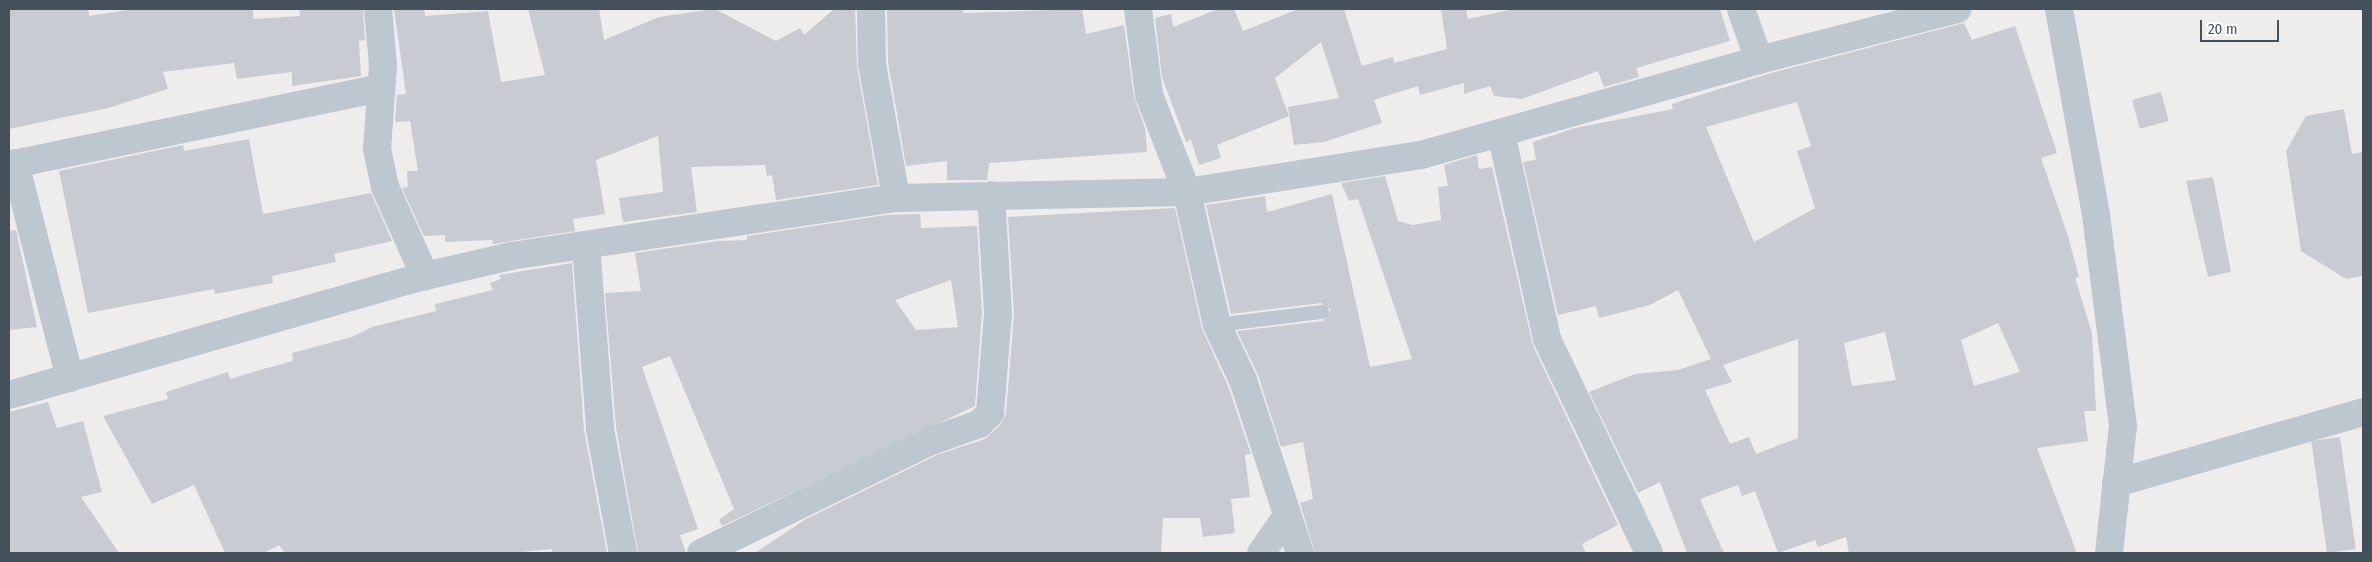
<!DOCTYPE html>
<html>
<head>
<meta charset="utf-8">
<style>
	body { margin:0 }
	#map { position:relative; width:2372px; height:562px; overflow:hidden; background:#efecec; font-family:"Fira Sans Condensed",sans-serif }
	div>[style] { position:absolute }
	[style*='--x'] { left:calc(var(--x)*1px); top:calc(var(--y)*1px); width:calc(var(--w)*1px); rotate:calc(var(--a)*1deg) }
	.building>* { inset:0; background:#c9cbd2; transform-origin:0 0 }
	.lane>* { height:14px; margin:-7px; padding:0 7px; transform-origin:7px; border-radius:7px; background:#bcc7d0 }
	.street>* { height:28px; margin:-14px; padding:0 14px; transform-origin:14px; border-radius:14px; background:#bcc7d0 }
	span { translate:-50% -50%; white-space:nowrap; text-align:center; line-height:1.15; -webkit-text-stroke:4.5px #fff; paint-order:stroke }
	.frame { position:absolute; inset:0; border:10px solid #44505a; pointer-events:none }
	.scale { position:absolute; left:2200px; top:20px; width:79px; height:22px; box-sizing:border-box; border:2px solid #44505a; border-top:0; padding-left:6px; font-size:15px; line-height:18px; white-space:nowrap; color:#44505a; -webkit-text-stroke:4px #fff; paint-order:stroke }
</style>
</head>
<body>
<div id="map">
	<div class="building">
		<div style="clip-path:polygon(9px 9px,88px 9px,89px 16px,133px 9px,253px 9px,253px 19px,300px 16px,299px 9px,363px 9px,365px 40px,359px 41px,361px 76px,292px 86px,292px 72px,237px 79px,234px 63px,163px 72px,168px 89px,108px 108px,9px 129px)"></div>
		<div style="clip-path:polygon(394px 9px,424px 9px,425px 16px,488px 11px,501px 82px,545px 75px,528px 9px,599px 9px,604px 40px,659px 17px,715px 9px,776px 41px,800px 28px,804px 35px,834px 9px,855px 9px,857px 67px,878px 185px,776px 200px,772px 175px,767px 176px,765px 165px,691px 167px,697px 212px,623px 222px,619px 198px,663px 192px,658px 136px,596px 160px,605px 214px,573px 219px,575px 231px,493px 244px,492px 240px,445px 242px,445px 235px,424px 236px,402px 188px,408px 187px,407px 171px,418px 171px,410px 121px,395px 122px,397px 95px,406px 94px)"></div>
		<div style="clip-path:polygon(887px 9px,963px 9px,963px 13px,1082px 9px,1086px 34px,1124px 25px,1134px 97px,1145px 128px,1147px 152px,989px 163px,987px 180px,947px 180px,947px 161px,906px 166px,888px 62px)"></div>
		<div style="clip-path:polygon(1218px 9px,1234px 9px,1243px 31px,1298px 9px,1344px 9px,1362px 66px,1393px 57px,1394px 63px,1447px 49px,1441px 9px,1466px 9px,1468px 19px,1514px 9px,1720px 9px,1730px 41px,1636px 68px,1639px 77px,1604px 87px,1598px 71px,1522px 99px,1494px 96px,1490px 86px,1464px 94px,1464px 83px,1420px 95px,1418px 86px,1374px 100px,1382px 123px,1324px 142px,1294px 145px,1288px 107px,1339px 98px,1321px 42px,1275px 78px,1289px 116px,1217px 145px,1221px 158px,1199px 165px,1191px 140px,1186px 142px,1162px 77px,1155px 18px,1171px 14px,1173px 27px)"></div>
		<div style="clip-path:polygon(evenodd,1964px 23px,1972px 40px,2015px 26px,2057px 153px,2041px 158px,2068px 236px,2079px 277px,2075px 278px,2092px 333px,2096px 411px,2084px 411px,2088px 441px,2037px 448px,2077px 553px,1849px 553px,1846px 537px,1818px 547px,1815px 540px,1778px 553px,1755px 491px,1742px 496px,1738px 485px,1700px 499px,1724px 553px,1687px 553px,1660px 482px,1638px 493px,1589px 392px,1635px 374px,1678px 370px,1711px 359px,1678px 290px,1650px 305px,1599px 318px,1596px 306px,1558px 315px,1523px 162px,1536px 160px,1533px 142px,1575px 128px,1673px 109px,1672px 104px,1684px 100px,1771px 73px,1964px 23px,1797px 102px,1811px 146px,1797px 151px,1815px 208px,1754px 242px,1706px 127px,1797px 102px,1964px 23px,1998px 323px,2020px 372px,1974px 386px,1961px 340px,1998px 323px,1964px 23px,1885px 332px,1896px 380px,1852px 386px,1844px 343px,1885px 332px,1964px 23px,1798px 339px,1798px 438px,1756px 454px,1749px 437px,1730px 444px,1705px 390px,1732px 382px,1723px 365px,1798px 339px)"></div>
		<div style="left:2161px;top:92px;width:30px;height:30px;rotate:75deg"></div>
		<div style="clip-path:polygon(2344px 109px,2352px 154px,2363px 152px,2363px 276px,2346px 279px,2301px 251px,2286px 151px,2306px 116px)"></div>
		<div style="clip-path:polygon(249px 139px,263px 214px,371px 193px,392px 241px,334px 254px,336px 262px,272px 276px,273px 283px,215px 294px,214px 289px,88px 313px,59px 171px,183px 145px,184px 151px)"></div>
		<div style="clip-path:polygon(1477px 155px,1479px 169px,1492px 167px,1533px 346px,1618px 525px,1582px 544px,1586px 553px,1315px 553px,1300px 503px,1313px 499px,1303px 442px,1281px 447px,1258px 375px,1237px 331px,1323px 321px,1331px 310px,1321px 303px,1231px 314px,1206px 205px,1265px 196px,1267px 212px,1332px 194px,1370px 367px,1412px 359px,1358px 199px,1349px 201px,1341px 183px,1385px 176px,1398px 221px,1413px 225px,1441px 220px,1438px 187px,1448px 186px,1444px 165px)"></div>
		<div style="clip-path:polygon(2213px 177px,2231px 272px,2208px 277px,2186px 181px)"></div>
		<div style="clip-path:polygon(1175px 208px,1202px 329px,1228px 386px,1251px 454px,1245px 455px,1250px 497px,1231px 499px,1235px 533px,1203px 537px,1200px 518px,1163px 518px,1161px 553px,755px 553px,806px 519px,937px 455px,985px 439px,1001px 424px,1006px 414px,1014px 314px,1008px 217px)"></div>
		<div style="clip-path:polygon(evenodd,920px 214px,921px 228px,977px 226px,982px 313px,975px 406px,722px 526px,719px 520px,734px 509px,670px 356px,642px 367px,698px 529px,680px 535px,686px 553px,638px 553px,616px 427px,605px 293px,641px 291px,635px 253px,718px 241px,747px 240px,747px 236px,886px 215px,920px 214px,951px 280px,958px 327px,916px 330px,895px 300px,951px 280px)"></div>
		<div style="clip-path:polygon(16px 230px,37px 327px,9px 330px,9px 231px)"></div>
		<div style="clip-path:polygon(572px 263px,584px 430px,607px 553px,552px 553px,552px 549px,509px 553px,285px 553px,279px 545px,264px 553px,225px 553px,194px 485px,152px 504px,103px 416px,168px 399px,166px 392px,228px 372px,230px 379px,267px 368px,293px 361px,292px 353px,352px 337px,372px 327px,436px 311px,435px 304px,493px 290px,490px 283px,501px 279px,499px 275px)"></div>
		<div style="clip-path:polygon(48px 402px,57px 428px,83px 421px,102px 492px,81px 497px,119px 553px,9px 553px,9px 412px)"></div>
		<div style="left:2340px;top:437px;width:113px;height:29px;rotate:82deg"></div>
	</div>
	<div class="lane">
		<div style="--x:1217;--y:325;--w:106;--a:-7.1"></div>
	</div>
	<div class="street">
		<div style="--x:378;--y:9;--w:57;--a:85"></div>
		<div style="--x:383;--y:66;--w:83;--a:94.1"></div>
		<div style="--x:377;--y:149;--w:39;--a:78"></div>
		<div style="--x:385;--y:187;--w:98;--a:65.8"></div>
		<div style="--x:871;--y:9;--w:55;--a:89"></div>
		<div style="--x:872;--y:64;--w:136;--a:79.8"></div>
		<div style="--x:1138;--y:9;--w:87;--a:82.7"></div>
		<div style="--x:1149;--y:95;--w:104;--a:68.6"></div>
		<div style="--x:1187;--y:192;--w:136;--a:77.3"></div>
		<div style="--x:1217;--y:325;--w:61;--a:64.7"></div>
		<div style="--x:1243;--y:380;--w:182;--a:71.8"></div>
		<div style="--x:1741;--y:9;--w:54;--a:70.6"></div>
		<div style="--x:2059;--y:9;--w:209;--a:79.8"></div>
		<div style="--x:2096;--y:215;--w:213;--a:82.7"></div>
		<div style="--x:2123;--y:426;--w:128;--a:96.3"></div>
		<div style="--x:1501;--y:133;--w:211;--a:77.4"></div>
		<div style="--x:1547;--y:339;--w:237;--a:64.5"></div>
		<div style="--x:15;--y:163;--w:222;--a:75.7"></div>
		<div style="--x:9;--y:165;--w:379;--a:-11.7"></div>
		<div style="--x:586;--y:245;--w:185;--a:85.6"></div>
		<div style="--x:600;--y:429;--w:126;--a:79.5"></div>
		<div style="--x:9;--y:395;--w:433;--a:-16"></div>
		<div style="--x:425;--y:276;--w:88;--a:-13.1"></div>
		<div style="--x:511;--y:256;--w:389;--a:-8.6"></div>
		<div style="--x:896;--y:198;--w:291;--a:-1.2"></div>
		<div style="--x:1187;--y:192;--w:237;--a:-9"></div>
		<div style="--x:1421;--y:155;--w:351;--a:-15.7"></div>
		<div style="--x:1759;--y:60;--w:205;--a:-14.4"></div>
		<div style="--x:2116;--y:483;--w:257;--a:-16"></div>
		<div style="--x:701;--y:553;--w:256;--a:-26"></div>
		<div style="--x:931;--y:441;--w:51;--a:-19.5"></div>
		<div style="--x:979;--y:424;--w:16;--a:-45"></div>
		<div style="--x:990;--y:413;--w:100;--a:-85.4"></div>
		<div style="--x:998;--y:313;--w:118;--a:-93.4"></div>
		<div style="--x:1261;--y:553;--w:45;--a:-54.9"></div>
	</div>
	<div class="frame"></div>
	<div class="scale">20 m</div>
</div>
</body>
</html>
